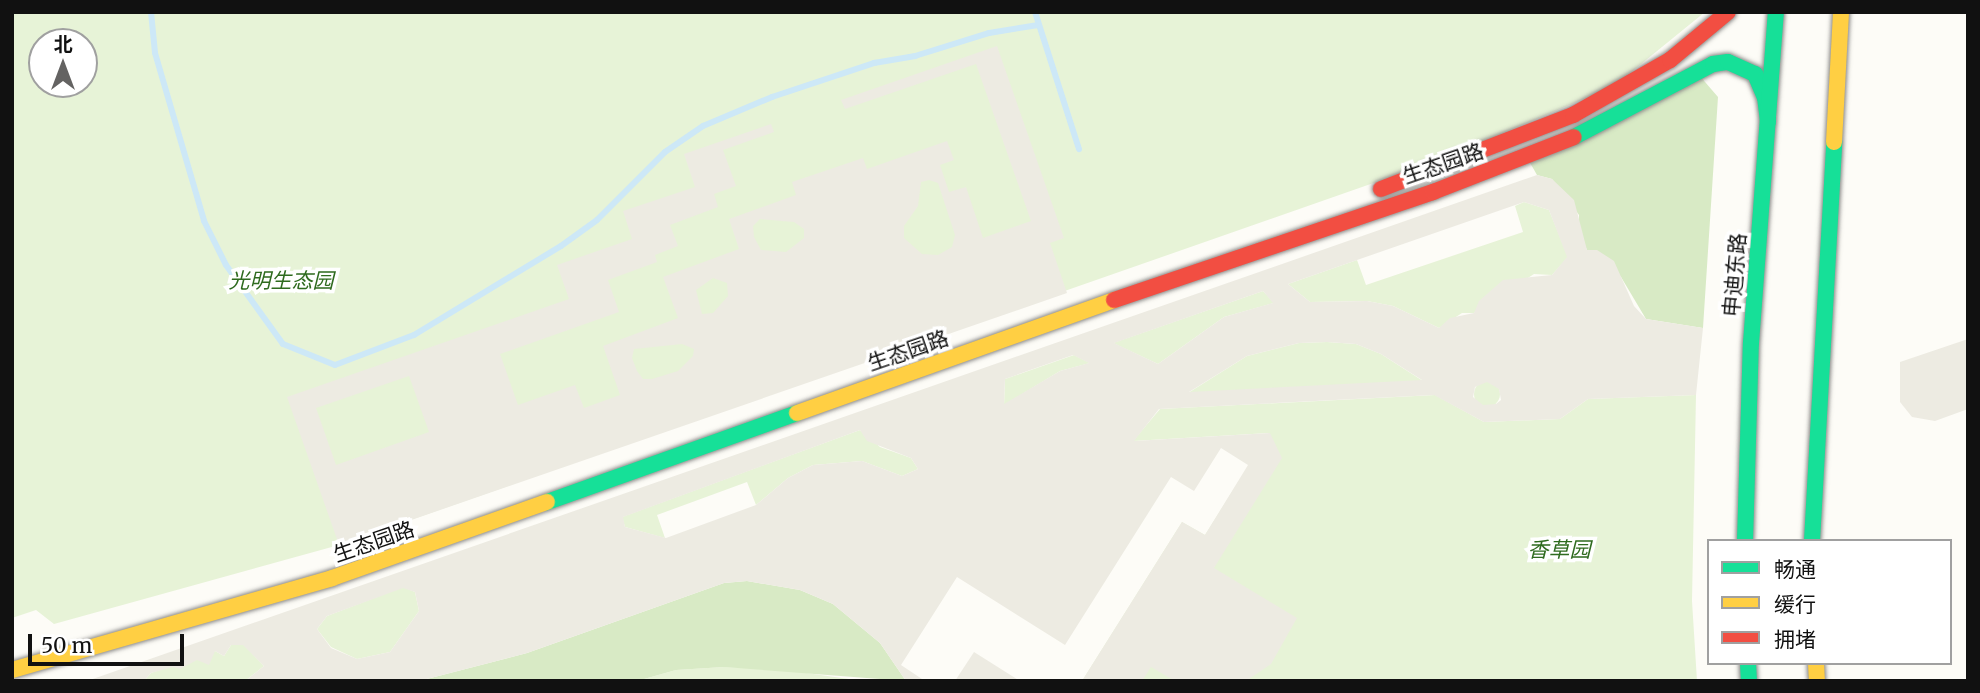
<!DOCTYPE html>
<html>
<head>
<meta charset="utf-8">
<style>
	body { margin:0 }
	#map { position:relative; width:1980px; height:693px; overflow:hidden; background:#fdfcf7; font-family:Merriweather,"Noto Sans SC",serif }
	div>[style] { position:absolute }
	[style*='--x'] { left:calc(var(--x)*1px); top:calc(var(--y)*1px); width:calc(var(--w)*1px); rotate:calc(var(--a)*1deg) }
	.green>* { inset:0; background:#e7f3d7 }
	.round { border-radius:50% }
	.forest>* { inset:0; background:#d8eac5 }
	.plaza>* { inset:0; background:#edebe2 }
	.stream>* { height:6px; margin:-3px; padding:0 3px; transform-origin:3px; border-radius:3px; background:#cde8f7 }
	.roads { filter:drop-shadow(0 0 2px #8e8d8b) drop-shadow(0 0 2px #8e8d8b) }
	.fast>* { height:16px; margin:-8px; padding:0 8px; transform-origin:8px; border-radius:8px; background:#16e098 }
	.slow>* { height:16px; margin:-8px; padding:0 8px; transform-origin:8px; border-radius:8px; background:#ffcf43 }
	.jam>* { height:16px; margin:-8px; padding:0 8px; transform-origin:8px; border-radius:8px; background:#f24e42 }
	span { translate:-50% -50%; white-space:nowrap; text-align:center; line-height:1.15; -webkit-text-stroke:7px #fff; paint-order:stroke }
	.street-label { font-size:21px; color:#111 }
	.park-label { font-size:21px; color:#2f6b1f; font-style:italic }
	.frame { position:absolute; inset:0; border:14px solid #111; pointer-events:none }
	.legend { position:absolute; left:1707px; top:539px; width:245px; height:126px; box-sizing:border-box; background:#fff; border:2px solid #a0a0a0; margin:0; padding:9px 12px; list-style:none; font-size:21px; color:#111 }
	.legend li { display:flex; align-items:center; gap:14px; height:35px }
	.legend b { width:35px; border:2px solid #a0a0a0 }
	.north { position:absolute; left:28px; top:28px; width:70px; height:70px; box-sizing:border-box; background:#fff; border:2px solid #a0a0a0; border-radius:50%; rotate:0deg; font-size:19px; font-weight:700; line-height:28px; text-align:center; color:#111 }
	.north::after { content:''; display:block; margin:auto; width:24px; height:32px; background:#646362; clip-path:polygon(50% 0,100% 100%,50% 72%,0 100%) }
	.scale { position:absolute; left:28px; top:634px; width:156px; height:32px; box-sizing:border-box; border:4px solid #111; border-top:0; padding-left:9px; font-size:21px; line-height:24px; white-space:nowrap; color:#111; -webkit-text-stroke:5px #fff; paint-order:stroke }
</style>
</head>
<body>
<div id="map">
	<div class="green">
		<div style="clip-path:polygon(evenodd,12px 12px,1705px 12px,1614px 86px,1442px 159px,339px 545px,54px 624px,36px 610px,12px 618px,12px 12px,42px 42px,84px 42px,84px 84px,42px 84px,42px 42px)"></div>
		<div style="clip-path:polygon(1524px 202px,1549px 210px,1568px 257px,1552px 275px,1534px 274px,1474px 313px,1462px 313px,1439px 328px,1393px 306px,1367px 301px,1310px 302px,1288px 284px,1357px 260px,1366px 285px,1523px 232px,1515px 206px)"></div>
		<div style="clip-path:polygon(1263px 291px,1274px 303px,1224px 317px,1158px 364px,1113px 343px)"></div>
		<div style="clip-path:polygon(1327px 342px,1356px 344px,1381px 354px,1423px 381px,1188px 393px,1247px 356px,1299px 343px)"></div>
		<div style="clip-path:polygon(1074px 355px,1090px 363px,1060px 371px,1004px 405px,1005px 379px)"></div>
		<div class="round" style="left:1474px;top:381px;width:26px;height:26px"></div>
		<div style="clip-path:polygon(1435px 395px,1484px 422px,1560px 419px,1588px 399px,1696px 395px,1692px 601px,1697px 681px,1082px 681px,1182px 522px,1205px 535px,1269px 433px,1133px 441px,1160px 409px)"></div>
		<div style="clip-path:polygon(860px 430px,880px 447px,911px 458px,918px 469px,902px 476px,862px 461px,813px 465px,788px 478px,756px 505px,747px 482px,657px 515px,665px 538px,625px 527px,622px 517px)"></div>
		<div style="clip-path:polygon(403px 587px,415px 592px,419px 611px,390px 652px,357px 659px,331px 647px,317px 629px,327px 616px)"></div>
		<div style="clip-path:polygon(231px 645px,244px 645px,264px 666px,245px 681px,144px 681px,151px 673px,215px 651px,224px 656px)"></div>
		<div style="clip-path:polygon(724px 667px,778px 669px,863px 681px,637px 681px,676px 670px)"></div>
	</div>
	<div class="forest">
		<div style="clip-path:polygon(1699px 75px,1718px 97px,1703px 328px,1646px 319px,1621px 277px,1587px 250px,1579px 232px,1579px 215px,1552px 179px,1537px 175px,1529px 161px)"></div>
		<div style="clip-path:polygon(747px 581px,800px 590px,833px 604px,880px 643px,906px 681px,724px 667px,676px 670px,637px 681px,419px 681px,527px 653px,724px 583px)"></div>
	</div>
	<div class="plaza">
		<div style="clip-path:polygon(evenodd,997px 46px,1064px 238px,1050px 243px,1067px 293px,339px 545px,287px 397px,569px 299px,557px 265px,632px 239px,623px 211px,695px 187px,684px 154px,771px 124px,774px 132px,723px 150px,736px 186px,714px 194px,718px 207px,670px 225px,678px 246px,655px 255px,657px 262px,608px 280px,619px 312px,500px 354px,518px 405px,575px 385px,584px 408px,620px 395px,603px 346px,678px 318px,663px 277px,739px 249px,729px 219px,796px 195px,792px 182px,863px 158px,867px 169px,947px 141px,954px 160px,940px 165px,949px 192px,966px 187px,983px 238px,1031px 221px,976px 64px,845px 109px,841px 100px,997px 46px,929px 180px,938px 183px,955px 235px,952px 247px,938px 255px,922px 254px,904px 238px,904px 226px,918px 206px,921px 182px,929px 180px,997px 46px,760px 219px,794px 222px,804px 229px,804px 238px,786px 252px,761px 250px,754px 237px,753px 226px,760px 219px,997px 46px,713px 278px,727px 283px,728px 296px,713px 313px,702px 314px,696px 290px,713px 278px,997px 46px,682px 344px,694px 349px,693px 356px,678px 371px,652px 379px,643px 379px,637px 371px,632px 358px,634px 349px,682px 344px,997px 46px,409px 376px,429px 432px,336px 465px,316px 408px,409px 376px)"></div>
		<div style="clip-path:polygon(evenodd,1537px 175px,1552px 179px,1574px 200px,1587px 250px,1597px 250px,1614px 261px,1634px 306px,1646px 319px,1703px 328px,1696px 395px,1588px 399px,1560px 419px,1484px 422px,1434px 395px,1159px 409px,1134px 441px,1270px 433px,1282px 458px,1214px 568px,1297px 618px,1271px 664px,1246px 681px,1175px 681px,1151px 667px,1142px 681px,1082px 681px,1182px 522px,1205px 535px,1248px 465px,1221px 448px,1194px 491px,1171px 477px,1065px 645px,957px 577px,901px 665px,925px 681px,906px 681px,880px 643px,833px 604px,800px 590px,747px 581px,724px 583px,527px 653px,419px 681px,245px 681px,264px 666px,243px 645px,231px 645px,224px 656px,215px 651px,209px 665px,197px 660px,180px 669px,173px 667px,151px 673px,144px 681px,87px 681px,1537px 175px,1524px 202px,1549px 210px,1567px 257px,1552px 275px,1503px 280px,1479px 301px,1474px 313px,1450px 318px,1439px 328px,1393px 306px,1367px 301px,1310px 302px,1288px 284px,1524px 202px,1537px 175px,1263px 291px,1273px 303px,1224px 317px,1158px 364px,1114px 343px,1263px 291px,1537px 175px,1327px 342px,1356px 344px,1381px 354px,1422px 380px,1189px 392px,1247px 356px,1299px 343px,1327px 342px,1537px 175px,1073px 355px,1089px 363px,1060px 371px,1004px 404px,1005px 379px,1073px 355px,1537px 175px,1487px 382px,1499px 389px,1501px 400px,1496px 404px,1483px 405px,1473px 397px,1475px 387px,1487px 382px,1537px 175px,860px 430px,867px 441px,911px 458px,918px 469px,902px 476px,862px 461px,813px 465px,788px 478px,756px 505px,666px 538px,625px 527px,623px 517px,860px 430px,1537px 175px,403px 588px,415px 592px,419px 611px,390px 652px,357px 659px,331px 648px,317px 629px,327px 616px,403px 588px)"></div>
		<div style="clip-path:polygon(1968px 339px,1968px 409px,1935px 421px,1912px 417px,1900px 402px,1900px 362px)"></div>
		<div style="clip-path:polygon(974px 652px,1020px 681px,955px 681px)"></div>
	</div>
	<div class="stream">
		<div style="--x:151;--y:12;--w:41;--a:84.4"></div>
		<div style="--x:155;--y:53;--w:175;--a:73.7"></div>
		<div style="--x:204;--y:221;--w:49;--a:63.4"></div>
		<div style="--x:226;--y:265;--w:97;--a:54.2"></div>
		<div style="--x:283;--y:344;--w:56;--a:22"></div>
		<div style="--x:335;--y:365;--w:85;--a:-20.8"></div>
		<div style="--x:414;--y:335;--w:172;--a:-31.2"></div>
		<div style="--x:561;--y:246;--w:44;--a:-35.8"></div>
		<div style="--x:597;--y:220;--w:96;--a:-45"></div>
		<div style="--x:665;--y:152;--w:46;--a:-34.4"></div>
		<div style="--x:703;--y:126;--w:75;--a:-22.8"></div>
		<div style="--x:772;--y:97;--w:108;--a:-18.4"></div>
		<div style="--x:874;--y:63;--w:42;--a:-9.7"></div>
		<div style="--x:915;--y:56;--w:77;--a:-17.3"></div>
		<div style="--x:989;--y:33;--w:50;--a:-9.3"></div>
		<div style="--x:1035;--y:12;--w:144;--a:72.2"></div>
	</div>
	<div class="roads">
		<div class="fast">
			<div style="--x:1574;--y:137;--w:157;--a:-27.7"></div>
			<div style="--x:1713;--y:64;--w:15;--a:-8"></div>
			<div style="--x:1728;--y:62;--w:30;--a:24"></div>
			<div style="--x:1755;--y:74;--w:25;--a:67"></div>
			<div style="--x:1765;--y:97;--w:25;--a:83"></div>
			<div style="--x:547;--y:502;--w:265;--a:-19.6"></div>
			<div style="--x:1745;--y:541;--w:198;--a:-88.3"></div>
			<div style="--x:1751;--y:343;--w:332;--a:-85.7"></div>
			<div style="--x:1812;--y:541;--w:400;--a:-86.8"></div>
			<div style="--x:1748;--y:663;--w:18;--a:87"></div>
		</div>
		<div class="slow">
			<div style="--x:1834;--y:142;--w:130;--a:-86.9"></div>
			<div style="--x:797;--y:413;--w:337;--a:-19.6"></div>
			<div style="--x:1816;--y:663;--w:18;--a:87"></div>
			<div style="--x:12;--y:670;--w:333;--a:-16"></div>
			<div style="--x:332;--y:578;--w:228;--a:-19.5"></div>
		</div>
		<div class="jam">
			<div style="--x:1381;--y:189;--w:206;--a:-21.1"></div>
			<div style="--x:1573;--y:115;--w:112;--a:-29.6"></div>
			<div style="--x:1670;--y:60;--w:75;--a:-39.6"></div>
			<div style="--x:1114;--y:300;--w:337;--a:-18.7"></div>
			<div style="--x:1433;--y:192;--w:151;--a:-21.3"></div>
		</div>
	</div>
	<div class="street-label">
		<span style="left:1443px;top:164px;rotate:-19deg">生态园路</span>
		<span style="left:1735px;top:275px;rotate:-85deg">申迪东路</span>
		<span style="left:908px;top:351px;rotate:-19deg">生态园路</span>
		<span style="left:374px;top:542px;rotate:-19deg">生态园路</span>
	</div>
	<div class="park-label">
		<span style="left:281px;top:281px">光明生态园</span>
		<span style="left:1559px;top:550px">香草园</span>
	</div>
	<div class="frame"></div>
	<ul class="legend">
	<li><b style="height:9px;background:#16e098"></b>畅通</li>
	<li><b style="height:9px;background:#ffcf43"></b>缓行</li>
	<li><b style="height:9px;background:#f24e42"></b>拥堵</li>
	</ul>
	<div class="north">北</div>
	<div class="scale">50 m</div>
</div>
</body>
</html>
